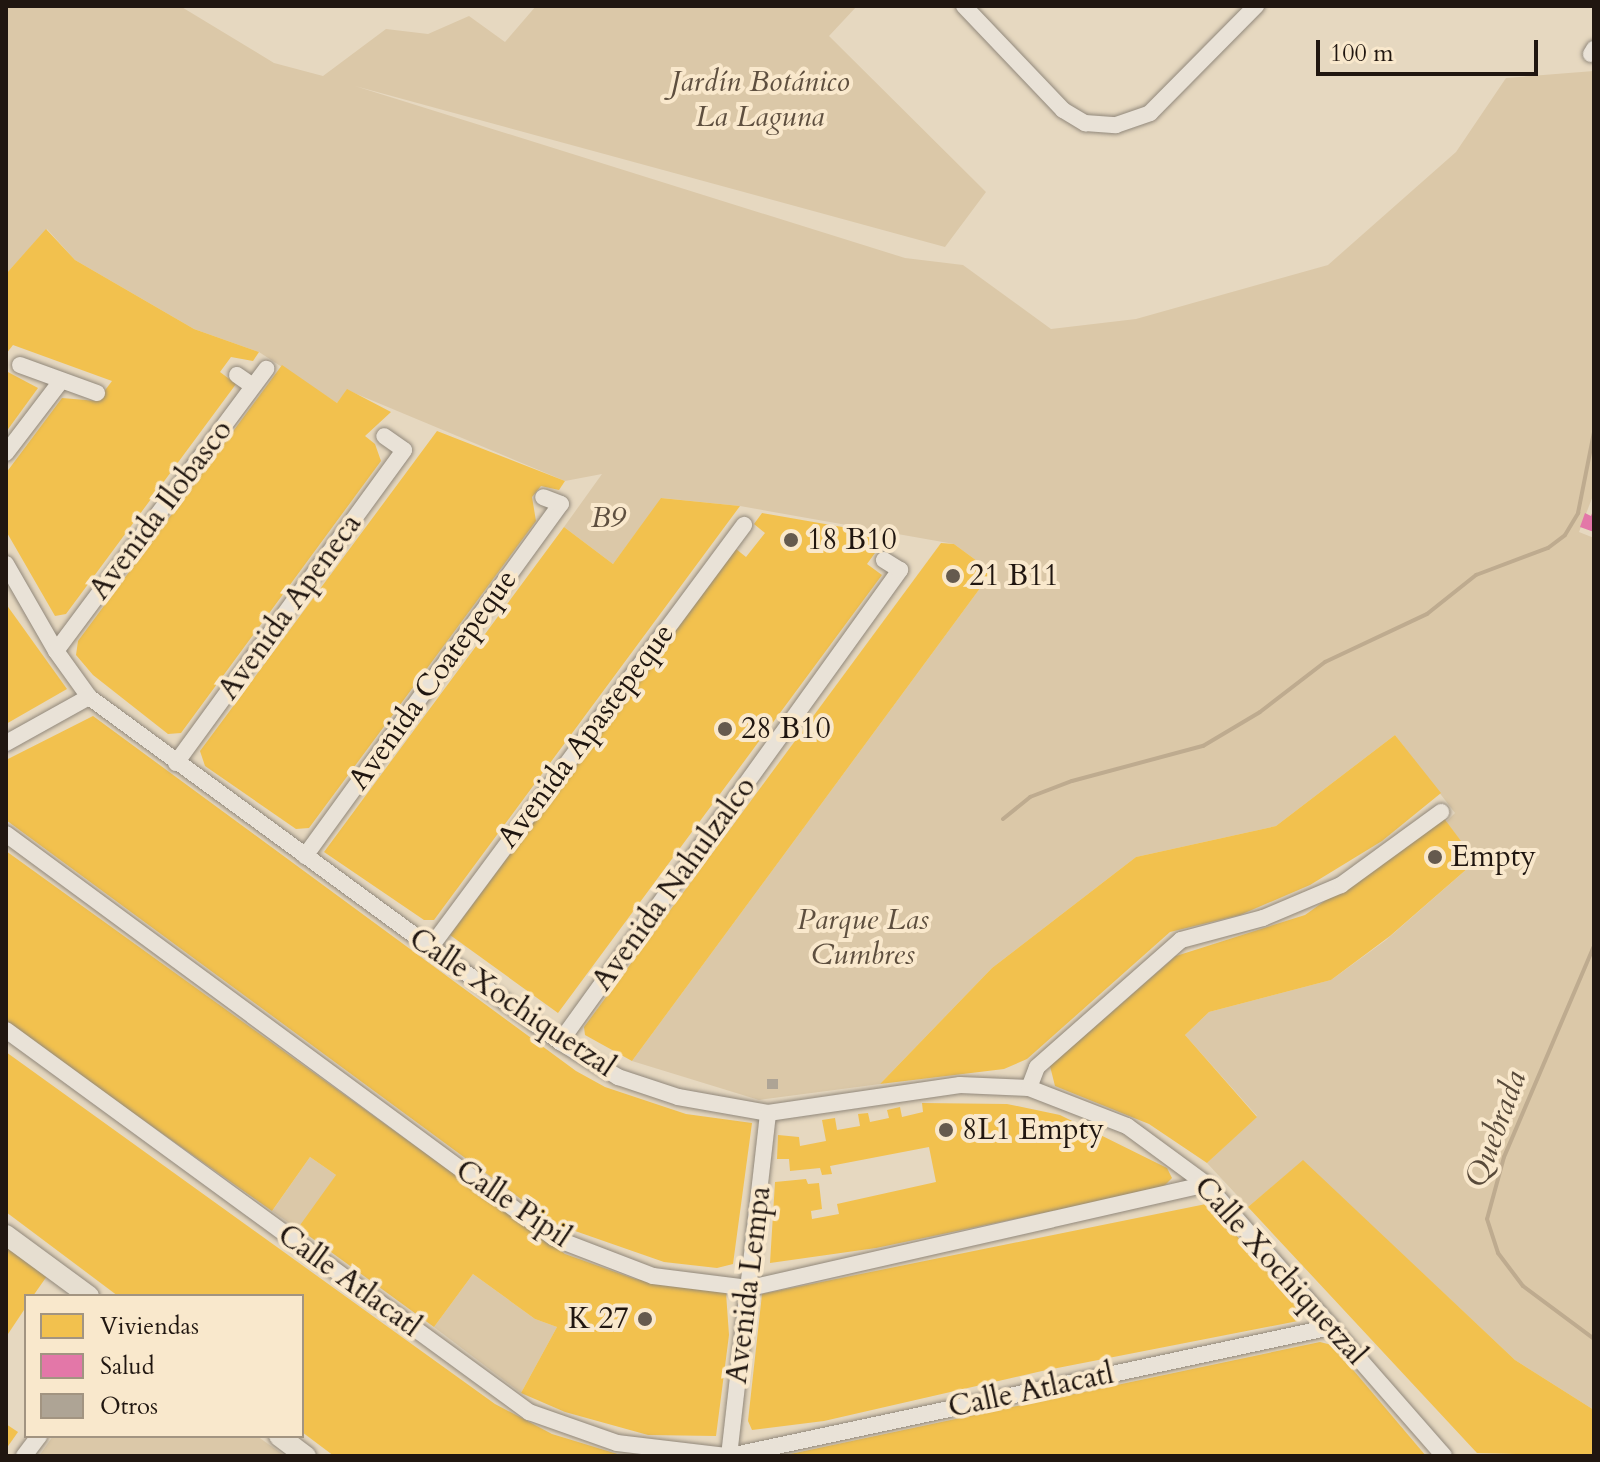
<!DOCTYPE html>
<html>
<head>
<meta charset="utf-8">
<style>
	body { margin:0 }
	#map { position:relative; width:1600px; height:1462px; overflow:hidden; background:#e6d8c0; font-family:Cardo,serif }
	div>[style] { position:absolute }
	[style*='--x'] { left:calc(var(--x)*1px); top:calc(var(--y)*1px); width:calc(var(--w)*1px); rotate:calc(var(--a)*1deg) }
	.green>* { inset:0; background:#dbc8a8; transform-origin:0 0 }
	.homes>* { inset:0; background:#f2c14e }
	.health>* { inset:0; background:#e377a8 }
	.stream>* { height:4px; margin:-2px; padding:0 2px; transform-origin:2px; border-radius:2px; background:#beab8f }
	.building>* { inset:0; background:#aea495; transform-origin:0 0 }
	.roads { filter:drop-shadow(0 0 2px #91887b) drop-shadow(0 0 2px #91887b) }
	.minor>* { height:16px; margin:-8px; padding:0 8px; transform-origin:8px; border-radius:8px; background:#e9e2d7 }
	.major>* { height:20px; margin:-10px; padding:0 10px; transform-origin:10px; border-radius:10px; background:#e6ded0 }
	.dots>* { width:22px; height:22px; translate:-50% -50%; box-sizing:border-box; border:4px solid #f9e8cc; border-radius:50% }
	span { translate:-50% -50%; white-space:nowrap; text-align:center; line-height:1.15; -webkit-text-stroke:8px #f9e8cc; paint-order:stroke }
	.park-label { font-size:30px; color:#5e4f3f; font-style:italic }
	.street-label { font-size:30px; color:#201610 }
	.poi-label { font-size:30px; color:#201610 }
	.left { translate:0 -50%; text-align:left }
	.right { translate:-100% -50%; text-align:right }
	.water-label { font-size:32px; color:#584a3a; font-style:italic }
	.frame { position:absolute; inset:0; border:8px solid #201610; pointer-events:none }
	.legend { position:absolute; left:24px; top:1294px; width:280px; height:144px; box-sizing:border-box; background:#f9e8cc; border:2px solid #a29481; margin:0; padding:10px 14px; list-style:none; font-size:24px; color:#201610 }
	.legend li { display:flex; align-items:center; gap:16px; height:40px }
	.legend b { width:40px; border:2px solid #a29481 }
	.scale { position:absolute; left:1316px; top:40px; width:222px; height:36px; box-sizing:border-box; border:4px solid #201610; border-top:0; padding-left:10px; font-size:24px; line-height:28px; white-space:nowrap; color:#201610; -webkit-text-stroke:6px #f9e8cc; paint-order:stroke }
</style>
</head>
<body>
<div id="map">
	<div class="green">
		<div style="clip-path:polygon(6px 6px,180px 6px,274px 63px,323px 76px,386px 29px,428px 34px,469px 16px,505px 42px,536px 6px,857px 6px,829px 36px,986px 192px,945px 247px,355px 86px,905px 258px,963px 265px,1051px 329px,1136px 319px,1328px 265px,1456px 152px,1506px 78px,1594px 71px,1594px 493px,1579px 532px,1594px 538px,1594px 1410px,1515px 1360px,1303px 1161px,1248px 1207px,1207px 1163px,1257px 1116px,1185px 1035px,1209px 1012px,1331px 980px,1386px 940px,1476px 861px,1446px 822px,1455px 813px,1395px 735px,1276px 826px,1136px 857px,992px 968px,880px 1084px,759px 1100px,632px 1061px,992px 572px,954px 544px,740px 506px,662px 498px,613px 564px,564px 527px,602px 474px,565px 481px,347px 390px,337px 403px,259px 352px,194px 329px,75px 260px,47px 229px,6px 274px)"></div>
		<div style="left:310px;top:1157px;width:32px;height:66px;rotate:35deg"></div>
		<div style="clip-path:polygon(473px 1274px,535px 1319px,557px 1327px,521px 1393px,434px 1327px)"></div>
		<div style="clip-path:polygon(53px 1436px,257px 1436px,285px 1456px,39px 1456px)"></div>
	</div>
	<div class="homes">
		<div style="clip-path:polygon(46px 229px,75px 260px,194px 329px,259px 352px,253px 361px,231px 357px,220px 372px,236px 384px,66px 614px,55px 616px,6px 531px,6px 473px,62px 398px,97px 401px,112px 381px,13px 345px,6px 354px,6px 274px)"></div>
		<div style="clip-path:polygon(282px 365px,337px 403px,347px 389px,391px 412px,365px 436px,375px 444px,381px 461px,181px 733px,168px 734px,93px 675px,76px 655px,78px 641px)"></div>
		<div style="clip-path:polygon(6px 371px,38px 388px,6px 432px)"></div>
		<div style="clip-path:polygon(437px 431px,565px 481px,559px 490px,541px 486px,532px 497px,536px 521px,309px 828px,296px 829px,205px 766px,200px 751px)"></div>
		<div style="clip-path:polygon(661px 498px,740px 506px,434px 920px,424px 920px,324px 852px,564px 527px,613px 564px)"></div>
		<div style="clip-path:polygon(762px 513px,888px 535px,867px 564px,882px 575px,558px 1013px,450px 935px,736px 549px,746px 557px,765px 533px,754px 524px)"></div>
		<div style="clip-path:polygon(941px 543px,954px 544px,992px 572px,632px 1061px,585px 1035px,584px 1027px)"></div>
		<div style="clip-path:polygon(6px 604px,67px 689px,6px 724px)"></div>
		<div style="clip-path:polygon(93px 716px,576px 1071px,605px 1087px,686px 1114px,752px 1123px,733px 1264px,717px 1268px,664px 1262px,555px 1224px,6px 820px,6px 760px)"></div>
		<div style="clip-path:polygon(1395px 735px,1441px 793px,1382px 841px,1310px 885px,1240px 915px,1170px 932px,1027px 1059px,1004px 1069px,880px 1084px,992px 968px,1136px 857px,1276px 826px)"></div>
		<div style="clip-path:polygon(1443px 817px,1476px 861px,1390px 936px,1331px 980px,1209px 1012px,1185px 1035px,1257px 1117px,1207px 1163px,1149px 1124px,1055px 1086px,1050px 1066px,1176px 956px,1305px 915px)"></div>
		<div style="clip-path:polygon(6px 851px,565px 1254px,635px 1279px,726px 1293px,729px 1335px,716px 1436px,648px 1435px,565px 1412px,521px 1393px,557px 1327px,535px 1319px,473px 1274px,434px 1327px,298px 1228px,336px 1175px,310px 1157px,272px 1211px,6px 1023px)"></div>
		<div style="clip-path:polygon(6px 1052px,495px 1404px,552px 1434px,624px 1456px,334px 1456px,302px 1432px,302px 1296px,118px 1296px,6px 1212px)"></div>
		<div style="clip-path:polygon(922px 1103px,1007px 1104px,1060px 1115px,1167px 1168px,1172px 1178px,1162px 1188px,876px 1248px,770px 1263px,775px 1182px,806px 1179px,808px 1184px,819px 1183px,822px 1209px,811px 1211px,812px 1219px,839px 1214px,837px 1204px,936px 1182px,929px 1147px,830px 1166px,832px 1174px,822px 1175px,820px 1168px,790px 1171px,789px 1159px,777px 1159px,778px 1135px,799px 1137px,800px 1146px,826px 1141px,822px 1120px,835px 1118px,837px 1130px,860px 1126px,858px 1114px,868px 1113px,870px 1122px,889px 1118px,887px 1110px,900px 1107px,902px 1117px,923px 1112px)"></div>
		<div style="clip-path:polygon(1303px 1160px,1515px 1360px,1594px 1410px,1594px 1456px,1477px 1453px,1248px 1207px)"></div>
		<div style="clip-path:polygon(1206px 1204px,1302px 1304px,1298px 1321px,1042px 1371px,824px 1421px,752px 1430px,748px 1421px,762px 1294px)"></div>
		<div style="clip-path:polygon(6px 1247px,47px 1276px,33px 1296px,26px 1296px,26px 1307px,6px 1337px)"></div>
		<div style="clip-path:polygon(1320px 1342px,1332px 1345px,1426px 1456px,781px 1456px)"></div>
		<div style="clip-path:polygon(6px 1424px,18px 1432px,6px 1449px)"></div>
	</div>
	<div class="health">
		<div style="clip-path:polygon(1594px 508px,1594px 532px,1580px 527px,1585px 513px,1591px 516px)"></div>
	</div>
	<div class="stream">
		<div style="--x:1003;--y:819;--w:35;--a:-39"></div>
		<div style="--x:1030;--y:797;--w:45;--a:-20.9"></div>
		<div style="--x:1072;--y:781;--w:136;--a:-15"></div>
		<div style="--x:1203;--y:746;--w:66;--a:-30.8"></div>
		<div style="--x:1260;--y:712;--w:82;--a:-37.6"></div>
		<div style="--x:1325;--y:662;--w:113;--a:-25.2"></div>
		<div style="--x:1427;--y:614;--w:63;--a:-38.5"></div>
		<div style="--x:1476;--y:575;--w:77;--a:-20.6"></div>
		<div style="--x:1548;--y:548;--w:21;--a:-37"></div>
		<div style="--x:1565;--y:535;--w:26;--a:-59"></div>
		<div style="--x:1578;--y:513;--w:83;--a:-78.8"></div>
		<div style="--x:1594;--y:946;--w:229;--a:113.1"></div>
		<div style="--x:1504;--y:1157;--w:64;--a:105.3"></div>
		<div style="--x:1487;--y:1219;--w:36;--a:72"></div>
		<div style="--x:1498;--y:1253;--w:41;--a:52.9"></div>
		<div style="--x:1523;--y:1286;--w:89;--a:36.7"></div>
	</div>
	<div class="building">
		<div style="left:767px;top:1079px;width:11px;height:10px"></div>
	</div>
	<div class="roads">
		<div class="minor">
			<div style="--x:964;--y:6;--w:144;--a:46.4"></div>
			<div style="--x:1063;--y:110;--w:26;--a:31"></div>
			<div style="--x:1085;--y:123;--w:31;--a:4"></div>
			<div style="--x:1116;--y:125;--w:36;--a:-19"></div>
			<div style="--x:1150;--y:113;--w:151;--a:-45.3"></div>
			<div style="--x:1591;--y:54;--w:6;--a:-59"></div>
			<div style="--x:20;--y:365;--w:82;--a:20"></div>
			<div style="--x:237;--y:375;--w:19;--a:35"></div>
			<div style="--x:6;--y:453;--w:91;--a:-52.6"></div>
			<div style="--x:6;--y:564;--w:100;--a:60.1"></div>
			<div style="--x:56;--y:651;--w:57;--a:54.3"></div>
			<div style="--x:89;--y:697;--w:584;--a:36.22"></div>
			<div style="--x:560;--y:1042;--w:68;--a:31.1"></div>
			<div style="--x:618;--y:1077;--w:63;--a:18.4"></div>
			<div style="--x:678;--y:1097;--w:91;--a:10.1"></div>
			<div style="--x:768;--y:1113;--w:194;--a:-8.3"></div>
			<div style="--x:960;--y:1085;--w:69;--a:2.5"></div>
			<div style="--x:1029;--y:1088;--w:105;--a:21.2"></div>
			<div style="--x:1127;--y:1126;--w:98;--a:36.3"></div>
			<div style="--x:1206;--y:1184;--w:361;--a:48.8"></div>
			<div style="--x:56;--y:651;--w:352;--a:-53.3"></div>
			<div style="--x:6;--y:743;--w:95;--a:-29"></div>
			<div style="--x:176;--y:763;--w:387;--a:-53.9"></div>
			<div style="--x:404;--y:450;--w:24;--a:-145"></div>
			<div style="--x:6;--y:834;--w:681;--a:36.4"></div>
			<div style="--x:554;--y:1238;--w:106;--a:21"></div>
			<div style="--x:653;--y:1276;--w:98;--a:7.1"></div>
			<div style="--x:750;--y:1288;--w:468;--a:-12.8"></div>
			<div style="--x:305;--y:856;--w:435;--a:-54"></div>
			<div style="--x:561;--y:504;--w:19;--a:-159"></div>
			<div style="--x:430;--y:948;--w:527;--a:-53.41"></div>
			<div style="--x:6;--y:1030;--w:648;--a:36.14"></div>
			<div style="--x:529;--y:1412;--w:93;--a:19.4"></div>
			<div style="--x:617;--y:1443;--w:110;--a:6.8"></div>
			<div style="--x:560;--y:1042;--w:582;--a:-54.23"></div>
			<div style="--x:900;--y:570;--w:19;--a:-148"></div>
			<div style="--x:1029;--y:1088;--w:22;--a:-69"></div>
			<div style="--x:1037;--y:1067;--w:192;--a:-41.4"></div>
			<div style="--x:1181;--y:940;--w:85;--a:-15"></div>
			<div style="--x:1263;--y:918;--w:85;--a:-22.9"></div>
			<div style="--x:1341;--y:885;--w:124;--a:-36.1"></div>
			<div style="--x:24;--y:1456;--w:25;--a:-53"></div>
			<div style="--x:729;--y:1456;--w:345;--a:-83.5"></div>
			<div style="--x:730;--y:1456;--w:615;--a:-12.11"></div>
		</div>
		<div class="major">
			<div style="--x:6;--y:1235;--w:103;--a:36.3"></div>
			<div style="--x:279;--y:1436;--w:34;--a:37"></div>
		</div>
	</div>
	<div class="dots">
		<div style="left:791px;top:540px;background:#655a4e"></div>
		<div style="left:953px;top:576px;background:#655a4e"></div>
		<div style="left:725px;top:729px;background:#655a4e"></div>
		<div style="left:1435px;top:857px;background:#655a4e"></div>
		<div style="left:946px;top:1130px;background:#655a4e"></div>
		<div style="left:645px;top:1319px;background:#655a4e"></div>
	</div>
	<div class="park-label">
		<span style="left:760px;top:99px">Jardín Botánico<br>La Laguna</span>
		<span style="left:608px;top:518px">B9</span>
		<span style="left:863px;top:937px">Parque Las<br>Cumbres</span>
	</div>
	<div class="street-label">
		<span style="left:161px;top:510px;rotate:-53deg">Avenida Ilobasco</span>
		<span style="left:290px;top:607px;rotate:-54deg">Avenida Apeneca</span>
		<span style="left:433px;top:680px;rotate:-54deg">Avenida Coatepeque</span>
		<span style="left:586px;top:736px;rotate:-53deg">Avenida Apastepeque</span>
		<span style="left:674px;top:884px;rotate:-54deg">Avenida Nahulzalco</span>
		<span style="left:512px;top:1003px;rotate:34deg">Calle Xochiquetzal</span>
		<span style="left:513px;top:1204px;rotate:34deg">Calle Pipil</span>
		<span style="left:1280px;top:1271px;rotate:48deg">Calle Xochiquetzal</span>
		<span style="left:349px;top:1281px;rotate:36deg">Calle Atlacatl</span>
		<span style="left:749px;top:1285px;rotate:-83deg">Avenida Lempa</span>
		<span style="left:1031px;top:1391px;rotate:-12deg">Calle Atlacatl</span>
	</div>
	<div class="poi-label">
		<span class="left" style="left:807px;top:540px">18 B10</span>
		<span class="left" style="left:969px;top:576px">21 B11</span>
		<span class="left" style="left:741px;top:729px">28 B10</span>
		<span class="left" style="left:1451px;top:857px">Empty</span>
		<span class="left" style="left:962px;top:1130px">8L1 Empty</span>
		<span class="right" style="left:629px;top:1319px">K 27</span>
	</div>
	<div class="water-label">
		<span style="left:1496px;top:1129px;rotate:-70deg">Quebrada</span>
	</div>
	<div class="frame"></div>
	<ul class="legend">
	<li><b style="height:22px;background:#f2c14e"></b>Viviendas</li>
	<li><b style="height:22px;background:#e377a8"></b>Salud</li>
	<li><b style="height:22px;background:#aea495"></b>Otros</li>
	</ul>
	<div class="scale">100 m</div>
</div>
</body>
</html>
